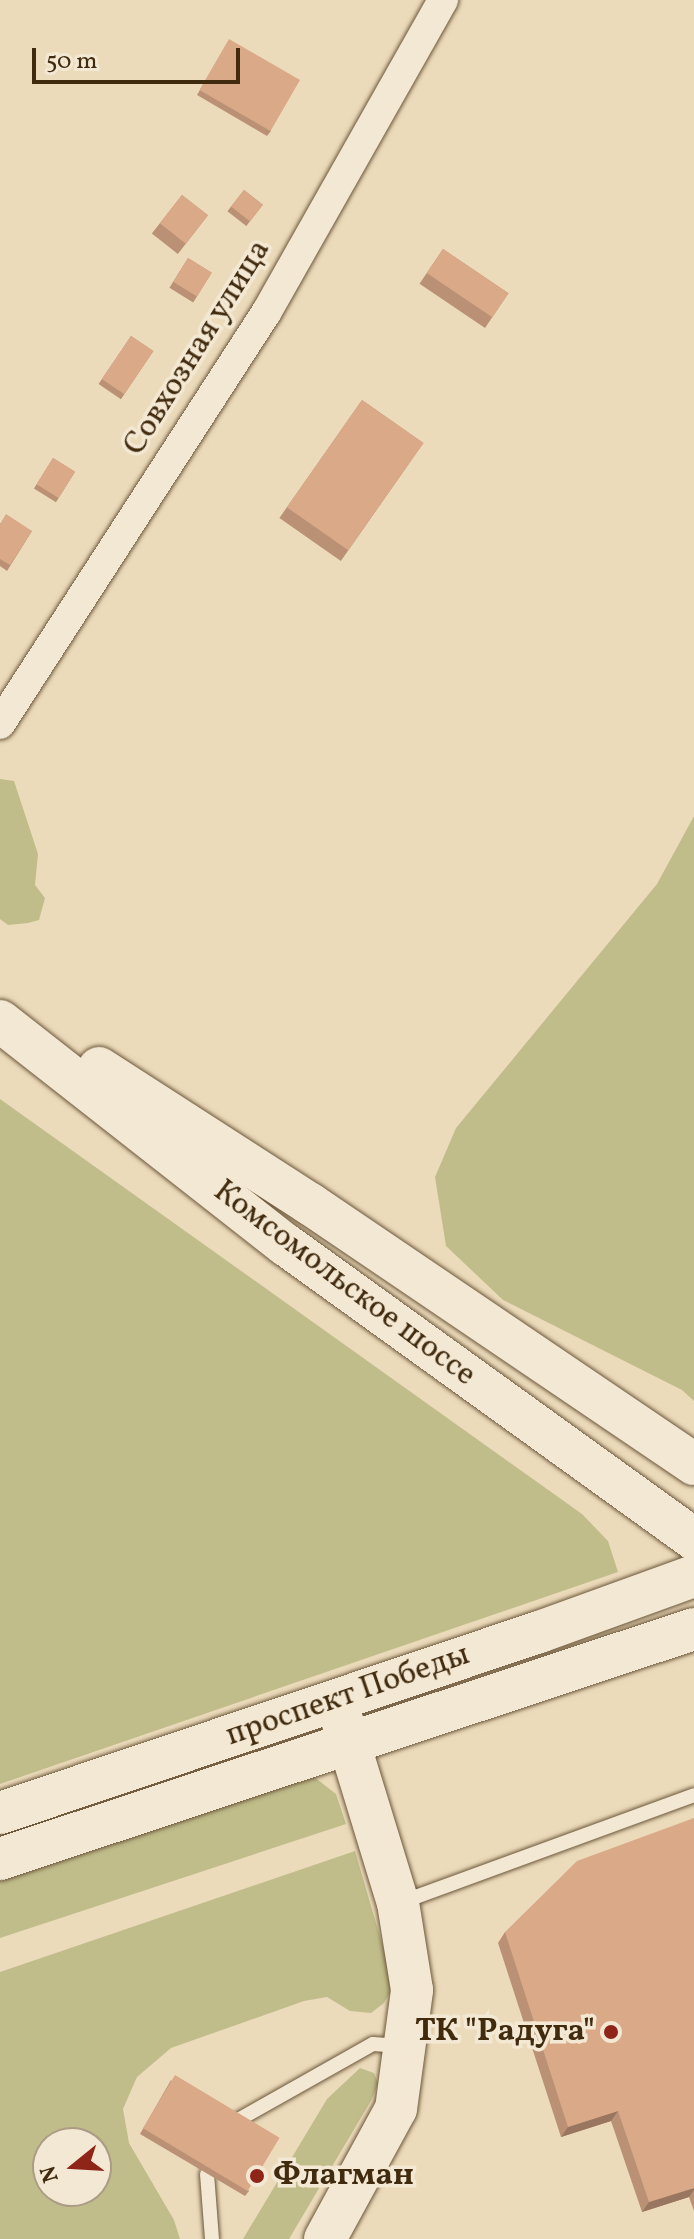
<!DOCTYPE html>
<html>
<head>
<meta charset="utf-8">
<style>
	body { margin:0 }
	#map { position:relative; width:694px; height:2239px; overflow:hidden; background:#ecdbbb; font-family:Vollkorn,serif }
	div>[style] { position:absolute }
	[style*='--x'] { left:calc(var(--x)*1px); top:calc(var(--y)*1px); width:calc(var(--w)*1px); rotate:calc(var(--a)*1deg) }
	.green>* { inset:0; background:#c0bd8b }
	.roads { filter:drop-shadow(0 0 2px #6c573a) drop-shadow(0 0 2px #6c573a) }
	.lane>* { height:14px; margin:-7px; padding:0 7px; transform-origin:7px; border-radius:7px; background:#f3e8d3 }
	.street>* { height:30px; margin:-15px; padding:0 15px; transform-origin:15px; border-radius:15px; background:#f3e8d3 }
	.secondary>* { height:42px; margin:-21px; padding:0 21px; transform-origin:21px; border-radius:21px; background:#f3e8d3 }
	.wall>* { inset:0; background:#bb9175; transform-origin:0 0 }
	.shaded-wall>* { inset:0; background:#99765f }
	.building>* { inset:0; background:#daa988; transform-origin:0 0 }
	.dots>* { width:22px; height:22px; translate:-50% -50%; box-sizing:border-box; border:4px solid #f3e8d3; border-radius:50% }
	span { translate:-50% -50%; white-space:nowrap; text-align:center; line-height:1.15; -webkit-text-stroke:7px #f3e8d3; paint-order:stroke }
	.street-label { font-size:32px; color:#412b0f }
	.poi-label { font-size:32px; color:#412b0f; font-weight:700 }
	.right { translate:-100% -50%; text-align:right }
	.left { translate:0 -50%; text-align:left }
	.north { position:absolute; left:32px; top:2127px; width:80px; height:80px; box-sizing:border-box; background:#f3e8d3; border:2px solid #ac9c85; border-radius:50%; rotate:252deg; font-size:22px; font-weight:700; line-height:32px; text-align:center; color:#412b0f }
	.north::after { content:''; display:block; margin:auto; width:28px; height:36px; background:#8f2418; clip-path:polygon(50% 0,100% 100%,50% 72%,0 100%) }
	.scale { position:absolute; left:32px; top:48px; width:208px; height:36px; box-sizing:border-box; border:4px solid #412b0f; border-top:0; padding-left:10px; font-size:24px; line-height:28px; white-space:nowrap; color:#412b0f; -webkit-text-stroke:6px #f3e8d3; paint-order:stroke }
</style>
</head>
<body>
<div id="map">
	<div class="green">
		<div style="clip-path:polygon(0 779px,14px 781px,38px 854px,35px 885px,45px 898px,39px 920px,28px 923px,8px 925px,0 919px)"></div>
		<div style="clip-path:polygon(694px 816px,694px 1401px,682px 1390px,503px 1300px,446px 1246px,435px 1177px,456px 1128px,657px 884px)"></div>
		<div style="clip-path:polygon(0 1099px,582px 1514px,608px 1541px,618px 1572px,0 1784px)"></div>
		<div style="clip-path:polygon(313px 1776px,336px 1794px,346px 1824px,0 1938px,0 1870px)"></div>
		<div style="clip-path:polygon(evenodd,355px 1851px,394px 1985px,384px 2003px,371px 2013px,350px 2011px,327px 1997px,304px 2001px,171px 2048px,137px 2077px,123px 2109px,129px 2143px,174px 2220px,180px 2239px,0 2239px,0 1972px,355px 1851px,48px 2143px,96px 2143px,96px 2191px,48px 2191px,48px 2143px)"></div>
		<div style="clip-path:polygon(360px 2068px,374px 2073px,378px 2083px,372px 2099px,289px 2239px,243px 2239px,327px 2099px)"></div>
	</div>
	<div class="roads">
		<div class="lane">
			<div style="--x:402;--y:1902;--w:311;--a:-20.1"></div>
			<div style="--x:238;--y:2120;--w:155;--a:-29.4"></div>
			<div style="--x:373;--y:2044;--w:28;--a:4"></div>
			<div style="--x:207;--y:2174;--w:65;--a:85.6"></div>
		</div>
		<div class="street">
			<div style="--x:0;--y:724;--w:490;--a:-57.1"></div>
			<div style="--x:266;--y:313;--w:360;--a:-60.5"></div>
		</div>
		<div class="secondary">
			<div style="--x:0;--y:1021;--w:363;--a:38.1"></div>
			<div style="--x:286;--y:1245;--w:503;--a:35.78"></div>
			<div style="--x:99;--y:1068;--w:251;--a:32.8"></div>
			<div style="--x:310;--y:1204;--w:464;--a:34.1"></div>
			<div style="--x:0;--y:1813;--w:569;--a:-18.56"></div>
			<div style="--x:539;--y:1632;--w:165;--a:-19.9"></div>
			<div style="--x:0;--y:1859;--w:731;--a:-18.34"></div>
			<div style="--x:325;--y:2239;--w:148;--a:-61.4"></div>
			<div style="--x:396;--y:2109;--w:120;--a:-82.3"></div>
			<div style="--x:412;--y:1990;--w:88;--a:-99.1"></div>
			<div style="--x:398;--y:1903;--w:195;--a:-107"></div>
		</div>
	</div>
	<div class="wall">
		<div style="clip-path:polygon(226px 45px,271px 131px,267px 136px,197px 95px)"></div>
		<div style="left:244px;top:190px;width:24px;height:27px;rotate:38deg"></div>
		<div style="left:182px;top:195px;width:33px;height:49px;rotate:38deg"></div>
		<div style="left:443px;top:249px;width:79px;height:42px;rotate:34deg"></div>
		<div style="left:188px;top:258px;width:28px;height:35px;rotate:32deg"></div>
		<div style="left:131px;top:336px;width:27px;height:58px;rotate:34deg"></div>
		<div style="left:362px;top:400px;width:75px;height:144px;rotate:35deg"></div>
		<div style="left:53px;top:458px;width:26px;height:36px;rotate:32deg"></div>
		<div style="clip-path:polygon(0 523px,32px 531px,7px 571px,0 566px)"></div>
		<div style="clip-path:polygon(694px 1818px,694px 2211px,689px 2197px,642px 2212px,611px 2121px,561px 2137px,498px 1943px,505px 1932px)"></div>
		<div style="clip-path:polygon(171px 2080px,249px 2191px,245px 2196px,140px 2134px)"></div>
	</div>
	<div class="shaded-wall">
		<div style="clip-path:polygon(618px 2111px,611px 2121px,561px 2137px,568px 2127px)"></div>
		<div style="clip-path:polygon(694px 2188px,694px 2190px,689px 2197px,642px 2212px,649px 2202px)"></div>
	</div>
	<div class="building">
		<div style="left:229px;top:39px;width:82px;height:59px;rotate:30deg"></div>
		<div style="left:244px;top:190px;width:24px;height:21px;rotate:38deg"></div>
		<div style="left:182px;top:195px;width:33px;height:36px;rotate:38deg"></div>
		<div style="left:443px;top:249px;width:79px;height:29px;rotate:34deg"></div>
		<div style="left:188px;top:258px;width:28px;height:28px;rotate:32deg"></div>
		<div style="left:131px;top:336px;width:27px;height:52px;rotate:34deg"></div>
		<div style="left:362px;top:400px;width:75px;height:131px;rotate:35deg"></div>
		<div style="left:53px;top:458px;width:26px;height:31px;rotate:32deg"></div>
		<div style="clip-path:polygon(6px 514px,32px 531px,10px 565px,0 559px,0 524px)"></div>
		<div style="clip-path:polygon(694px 1818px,694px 2188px,649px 2202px,618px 2111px,568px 2127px,505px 1932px,577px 1861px)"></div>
		<div style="left:175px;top:2075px;width:122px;height:62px;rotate:31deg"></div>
	</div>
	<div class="dots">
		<div style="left:611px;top:2032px;background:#8f2418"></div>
		<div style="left:257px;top:2176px;background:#8f2418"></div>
	</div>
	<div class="street-label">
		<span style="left:198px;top:348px;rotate:-58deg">Совхозная улица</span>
		<span style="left:344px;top:1284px;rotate:37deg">Комсомольское шоссе</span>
		<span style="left:348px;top:1696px;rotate:-19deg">проспект Победы</span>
	</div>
	<div class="poi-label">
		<span class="right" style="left:595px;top:2032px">ТК "Радуга"</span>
		<span class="left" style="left:273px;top:2176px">Флагман</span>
	</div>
	<div class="north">N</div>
	<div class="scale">50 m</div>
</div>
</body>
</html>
